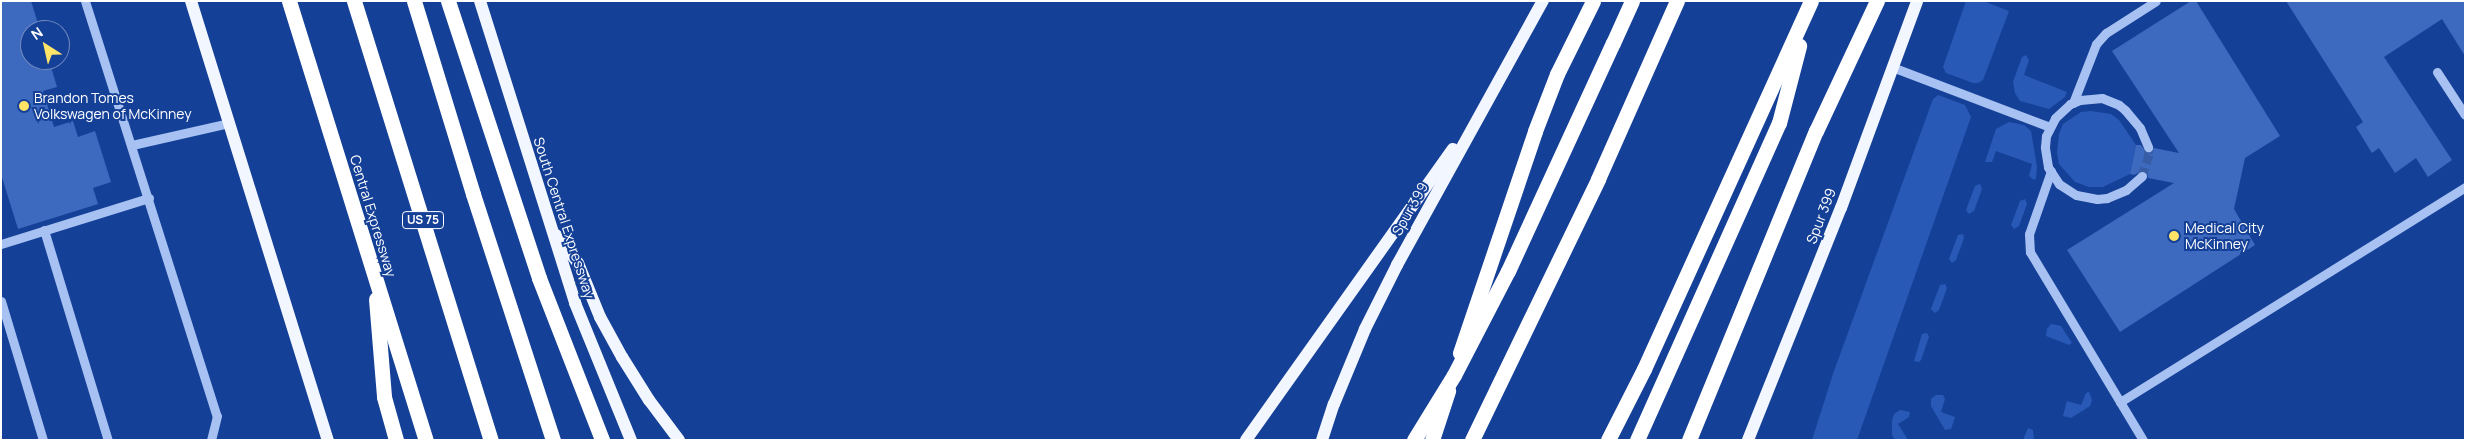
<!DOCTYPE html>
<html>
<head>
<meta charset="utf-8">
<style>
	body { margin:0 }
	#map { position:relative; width:2466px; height:441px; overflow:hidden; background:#154097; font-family:Manrope,sans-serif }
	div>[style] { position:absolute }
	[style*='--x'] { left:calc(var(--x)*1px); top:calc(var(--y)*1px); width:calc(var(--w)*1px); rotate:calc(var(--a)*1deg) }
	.green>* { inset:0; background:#2859b6 }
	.building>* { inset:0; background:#3d69bf }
	.minor-tunnel>* { height:9px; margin-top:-4.5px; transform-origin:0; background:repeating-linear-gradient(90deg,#385da7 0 9px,transparent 0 13.5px) }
	.minor>* { height:9px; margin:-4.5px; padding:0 4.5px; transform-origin:4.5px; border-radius:4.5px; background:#a7c1f2 }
	.major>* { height:12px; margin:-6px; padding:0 6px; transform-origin:6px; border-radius:6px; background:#f2f6ff }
	.highway>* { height:15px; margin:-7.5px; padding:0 7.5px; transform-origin:7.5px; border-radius:7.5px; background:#fff }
	.highway-bridge>* { height:15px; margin:-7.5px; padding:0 7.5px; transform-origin:7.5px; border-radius:7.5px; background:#fff }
	.dots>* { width:14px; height:14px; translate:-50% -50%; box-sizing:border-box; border:2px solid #154097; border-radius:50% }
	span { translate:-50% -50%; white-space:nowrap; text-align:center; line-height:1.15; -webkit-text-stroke:4px #154097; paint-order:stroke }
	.shield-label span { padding:1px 4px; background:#154097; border:1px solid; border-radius:4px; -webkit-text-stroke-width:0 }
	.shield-label { font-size:12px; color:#fff; font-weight:700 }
	.poi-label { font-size:14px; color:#fff }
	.left { translate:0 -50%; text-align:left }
	.street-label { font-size:14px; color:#fff }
	.frame { position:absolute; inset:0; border:2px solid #fff; pointer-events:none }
	.north { position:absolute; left:20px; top:20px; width:50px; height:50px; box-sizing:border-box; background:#154097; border:1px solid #738cc1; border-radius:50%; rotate:325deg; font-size:14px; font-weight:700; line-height:20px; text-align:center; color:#fff }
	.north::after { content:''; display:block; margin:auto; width:18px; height:22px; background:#ffe468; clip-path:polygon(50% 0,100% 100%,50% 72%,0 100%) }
</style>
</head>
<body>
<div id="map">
	<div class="green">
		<div style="clip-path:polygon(1966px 1px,1983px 1px,2009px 11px,1983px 80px,1978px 83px,1973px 83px,1946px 73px,1943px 67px)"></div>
		<div style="clip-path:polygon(2026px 55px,2029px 60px,2024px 75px,2067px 92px,2065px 97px,2049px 109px,2020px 101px,2015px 93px,2013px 82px,2022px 57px)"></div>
		<div style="clip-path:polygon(1938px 95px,1965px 105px,1971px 117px,1857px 440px,1812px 440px,1833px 374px,1933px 99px)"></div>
		<div style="clip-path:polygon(2091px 111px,2111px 114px,2119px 120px,2136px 145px,2130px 174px,2103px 187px,2089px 187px,2075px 182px,2059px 164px,2057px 153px,2059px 134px,2063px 124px,2081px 112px)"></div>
		<div style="clip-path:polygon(2009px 122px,2024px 125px,2031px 131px,2037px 167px,2036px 178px,2034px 180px,2029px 176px,2032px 164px,1996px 151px,1992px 162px,1985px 162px,1996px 129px)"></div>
		<div style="clip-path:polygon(1980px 184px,1982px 189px,1974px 211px,1969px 214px,1966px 210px,1975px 186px)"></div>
		<div style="clip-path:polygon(2025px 199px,2027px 204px,2019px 226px,2014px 229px,2011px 225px,2020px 201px)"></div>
		<div style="clip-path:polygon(1963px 234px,1964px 238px,1956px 260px,1952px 263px,1949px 259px,1958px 235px)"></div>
		<div style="clip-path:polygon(1945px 284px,1947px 288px,1939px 310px,1935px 313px,1931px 309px,1940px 285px)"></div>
		<div style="clip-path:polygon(2051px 324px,2061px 326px,2072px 343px,2069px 345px,2046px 336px,2047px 329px)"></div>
		<div style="clip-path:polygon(1927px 333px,1929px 337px,1921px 360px,1919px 362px,1914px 361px,1922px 334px)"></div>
		<div style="clip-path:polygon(2089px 392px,2092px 400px,2090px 406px,2071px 418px,2063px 416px,2067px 401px,2081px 405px,2086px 393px)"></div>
		<div style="clip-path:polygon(1936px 395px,1943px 395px,1945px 399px,1941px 412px,1955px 417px,1951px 429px,1945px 430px,1931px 406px,1931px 399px)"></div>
		<div style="clip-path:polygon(1900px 410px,1910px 412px,1909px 417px,1898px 424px,1908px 440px,1895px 440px,1892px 435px,1892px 421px,1894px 414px)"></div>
		<div style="clip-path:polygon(2028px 428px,2033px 430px,2034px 440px,2023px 440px)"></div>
	</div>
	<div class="building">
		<div style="clip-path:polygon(1px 1px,31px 1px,40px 30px,30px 30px,30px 60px,49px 60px,57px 87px,43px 91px,54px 127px,73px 121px,78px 137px,95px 131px,111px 182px,93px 188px,98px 204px,18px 229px,1px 174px)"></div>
		<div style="clip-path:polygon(2191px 1px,2196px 1px,2280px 136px,2245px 158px,2234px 209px,2255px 245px,2120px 332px,2067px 250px,2174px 183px,2148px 178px,2147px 172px,2144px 170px,2134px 175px,2130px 174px,2136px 145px,2141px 145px,2147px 153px,2151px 153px,2154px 148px,2179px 153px,2112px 51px)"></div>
		<div style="clip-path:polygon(2286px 1px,2465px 1px,2465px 56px,2442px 19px,2384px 57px,2452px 160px,2428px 177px,2416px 158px,2395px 173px,2379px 148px,2372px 153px,2356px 127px,2363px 122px)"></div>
	</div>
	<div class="minor-tunnel">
		<div style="--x:2142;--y:176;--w:23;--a:-72"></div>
		<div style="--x:2149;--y:154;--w:7;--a:-98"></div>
	</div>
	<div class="minor">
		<div style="--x:85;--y:1;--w:435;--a:72.4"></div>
		<div style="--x:217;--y:416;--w:25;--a:104"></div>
		<div style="--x:1892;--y:67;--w:169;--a:20.8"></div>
		<div style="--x:2437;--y:72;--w:51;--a:56.9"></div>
		<div style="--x:2073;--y:103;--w:63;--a:-68.7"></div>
		<div style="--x:2096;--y:44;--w:15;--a:-48"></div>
		<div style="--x:2106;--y:33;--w:59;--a:-32.6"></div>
		<div style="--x:132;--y:145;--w:99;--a:-12.8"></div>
		<div style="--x:2051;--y:171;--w:67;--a:109.2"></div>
		<div style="--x:2029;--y:234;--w:18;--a:87"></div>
		<div style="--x:2030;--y:252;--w:219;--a:59"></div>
		<div style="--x:2142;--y:176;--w:21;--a:139"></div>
		<div style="--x:2126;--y:190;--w:21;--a:157"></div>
		<div style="--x:2107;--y:198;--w:10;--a:174"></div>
		<div style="--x:2097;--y:199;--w:21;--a:-169"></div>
		<div style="--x:2076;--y:195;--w:20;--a:-147"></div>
		<div style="--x:2059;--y:184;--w:20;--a:-123"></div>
		<div style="--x:2048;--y:167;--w:20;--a:-99"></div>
		<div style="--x:2045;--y:147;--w:11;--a:-85"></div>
		<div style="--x:2046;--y:136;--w:20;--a:-63"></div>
		<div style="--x:2055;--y:118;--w:21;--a:-43"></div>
		<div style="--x:2070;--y:104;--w:11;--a:-22"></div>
		<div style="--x:2080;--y:100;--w:22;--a:-5"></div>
		<div style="--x:2102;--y:98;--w:18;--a:22"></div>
		<div style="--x:2119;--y:105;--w:8;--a:40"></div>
		<div style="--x:2125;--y:110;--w:23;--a:50"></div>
		<div style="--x:2140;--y:128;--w:21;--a:67"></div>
		<div style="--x:44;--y:230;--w:220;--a:73.1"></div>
		<div style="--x:1;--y:244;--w:155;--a:-17.3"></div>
		<div style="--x:1;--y:301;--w:145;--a:73.2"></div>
		<div style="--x:2120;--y:402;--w:407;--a:-31.9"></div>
	</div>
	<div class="major">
		<div style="--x:191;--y:1;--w:460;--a:72.7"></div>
		<div style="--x:480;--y:1;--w:317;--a:72.5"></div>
		<div style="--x:575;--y:303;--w:148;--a:67.8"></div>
		<div style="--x:556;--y:235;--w:36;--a:52"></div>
		<div style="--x:578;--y:263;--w:58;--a:67.8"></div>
		<div style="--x:600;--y:317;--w:46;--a:61.2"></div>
		<div style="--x:622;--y:357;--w:51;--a:57.9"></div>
		<div style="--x:649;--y:400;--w:50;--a:53.1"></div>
		<div style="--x:1246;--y:440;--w:357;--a:-54.6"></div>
		<div style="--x:1322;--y:440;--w:38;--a:-72"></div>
		<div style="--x:1334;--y:404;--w:81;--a:-67.5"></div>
		<div style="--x:1365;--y:329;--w:72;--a:-63.4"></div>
		<div style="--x:1397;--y:265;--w:302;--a:-61.1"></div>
		<div style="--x:1748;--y:440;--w:250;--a:-68.2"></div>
		<div style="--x:1841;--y:208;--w:221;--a:-69.8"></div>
	</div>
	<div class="highway">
		<div style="--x:289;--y:1;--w:460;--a:72.7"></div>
		<div style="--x:354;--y:1;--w:460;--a:72.7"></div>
		<div style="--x:414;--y:1;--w:202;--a:73"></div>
		<div style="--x:473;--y:194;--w:259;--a:72"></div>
		<div style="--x:448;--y:1;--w:292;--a:71.8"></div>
		<div style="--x:539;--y:278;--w:174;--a:68.7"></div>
		<div style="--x:1613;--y:43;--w:46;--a:-65.7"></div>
		<div style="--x:376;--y:299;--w:98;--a:85.3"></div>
		<div style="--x:384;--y:397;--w:45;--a:74.4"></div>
		<div style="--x:1460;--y:353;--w:234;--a:-71.3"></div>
		<div style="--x:1535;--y:131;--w:61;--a:-68.9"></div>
		<div style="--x:1557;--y:74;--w:81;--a:-63.7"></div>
		<div style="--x:1432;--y:440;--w:52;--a:-71.9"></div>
		<div style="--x:1472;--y:440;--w:290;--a:-64.2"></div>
		<div style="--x:1598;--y:179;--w:195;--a:-66.1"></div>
		<div style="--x:1608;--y:440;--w:80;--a:-63.1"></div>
		<div style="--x:1644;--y:369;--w:404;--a:-65.6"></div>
		<div style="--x:1637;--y:440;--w:347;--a:-65.9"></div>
		<div style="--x:1779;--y:123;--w:80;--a:-75.4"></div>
		<div style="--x:1689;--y:440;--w:334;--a:-67.7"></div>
		<div style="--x:1816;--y:131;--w:144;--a:-64.9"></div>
	</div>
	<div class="highway-bridge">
		<div style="--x:1414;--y:440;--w:76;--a:-58.4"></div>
		<div style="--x:1454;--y:375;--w:117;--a:-62.6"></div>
		<div style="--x:1508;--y:271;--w:251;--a:-65.3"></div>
	</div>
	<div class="dots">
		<div style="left:24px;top:106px;background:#ffe468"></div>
		<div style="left:2174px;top:236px;background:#ffe468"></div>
	</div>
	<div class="shield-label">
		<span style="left:423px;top:220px">US 75</span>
	</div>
	<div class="poi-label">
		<span class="left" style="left:34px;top:106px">Brandon Tomes<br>Volkswagen of McKinney</span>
		<span class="left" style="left:2185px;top:236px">Medical City<br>McKinney</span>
	</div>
	<div class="street-label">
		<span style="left:1410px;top:209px;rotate:-61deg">Spur 399</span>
		<span style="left:373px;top:216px;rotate:73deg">Central Expressway</span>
		<span style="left:1821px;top:216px;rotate:-69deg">Spur 399</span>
		<span style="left:564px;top:218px;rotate:72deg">South Central Expressway</span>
	</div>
	<div class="frame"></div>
	<div class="north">N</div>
</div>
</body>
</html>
